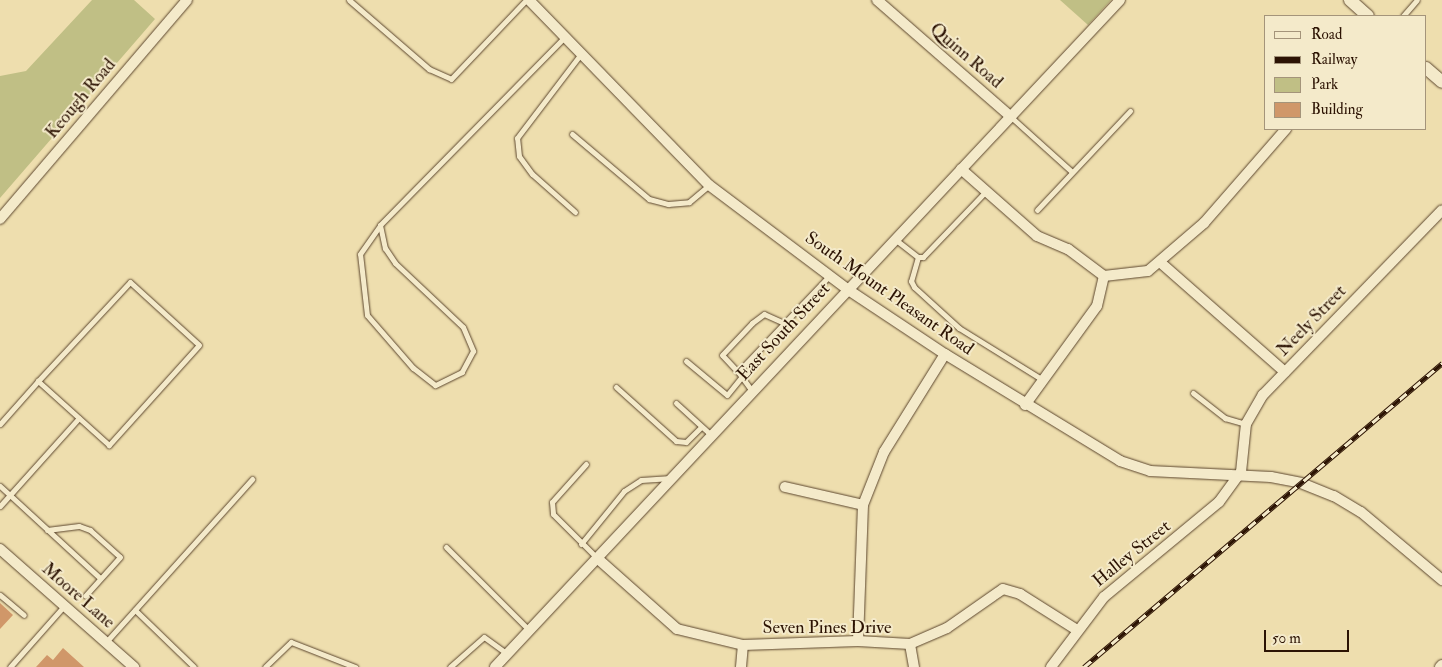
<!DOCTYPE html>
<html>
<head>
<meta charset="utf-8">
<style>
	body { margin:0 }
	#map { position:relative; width:1442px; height:667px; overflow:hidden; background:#eedeae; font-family:"IM FELL Double Pica",serif }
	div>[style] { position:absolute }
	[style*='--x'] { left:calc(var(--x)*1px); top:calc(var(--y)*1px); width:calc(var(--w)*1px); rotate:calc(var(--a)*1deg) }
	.green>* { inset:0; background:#c0bf85 }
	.building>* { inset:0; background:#d09769 }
	.roads { filter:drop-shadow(0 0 1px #5c462e) drop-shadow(0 0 1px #5c462e) }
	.service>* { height:5px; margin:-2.5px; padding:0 2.5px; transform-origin:2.5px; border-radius:2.5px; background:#f4eaca }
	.minor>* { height:10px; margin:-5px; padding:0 5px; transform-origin:5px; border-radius:5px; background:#f4eaca }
	.tertiary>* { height:12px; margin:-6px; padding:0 6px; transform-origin:6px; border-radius:6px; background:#f4eaca }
	.rail>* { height:5px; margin-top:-2.5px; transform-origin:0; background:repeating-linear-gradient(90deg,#f4eaca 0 9px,#2c1303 0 18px); box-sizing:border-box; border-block:1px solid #2c1303 }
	span { translate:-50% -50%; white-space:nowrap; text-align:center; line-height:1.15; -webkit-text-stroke:4px #f4eaca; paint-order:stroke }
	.street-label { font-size:18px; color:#2c1303 }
	.legend { position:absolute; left:1264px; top:15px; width:162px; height:115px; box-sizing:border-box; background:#f4eaca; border:1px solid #a4947a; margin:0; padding:6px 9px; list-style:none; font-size:15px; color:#2c1303 }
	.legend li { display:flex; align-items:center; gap:10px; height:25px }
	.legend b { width:25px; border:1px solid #a4947a }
	.scale { position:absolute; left:1264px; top:630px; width:85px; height:22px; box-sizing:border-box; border:2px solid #2c1303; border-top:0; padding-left:6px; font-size:15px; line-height:18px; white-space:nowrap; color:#2c1303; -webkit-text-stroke:4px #f4eaca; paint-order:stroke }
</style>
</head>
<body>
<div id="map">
	<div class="green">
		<div style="clip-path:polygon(92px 0,134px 0,155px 19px,0 198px,0 76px,26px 71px)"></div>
		<div style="clip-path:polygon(1060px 0,1111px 0,1088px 25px)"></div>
	</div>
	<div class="building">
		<div style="clip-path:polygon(0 603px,13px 615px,0 629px)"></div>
		<div style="clip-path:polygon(63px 648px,84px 667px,36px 667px,47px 655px,53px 660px)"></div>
	</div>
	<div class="roads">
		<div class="service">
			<div style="--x:349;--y:0;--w:106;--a:40.8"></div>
			<div style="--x:429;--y:69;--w:24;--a:24"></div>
			<div style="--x:451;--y:79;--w:109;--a:-46.5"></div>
			<div style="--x:1403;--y:16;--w:21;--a:-49"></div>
			<div style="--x:1011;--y:117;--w:82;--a:42"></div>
			<div style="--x:572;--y:134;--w:101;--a:40.2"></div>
			<div style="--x:649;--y:199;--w:20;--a:15"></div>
			<div style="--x:668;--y:204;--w:21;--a:-5"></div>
			<div style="--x:689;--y:202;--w:26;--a:-40"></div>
			<div style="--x:1037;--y:210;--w:136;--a:-46.8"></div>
			<div style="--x:575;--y:212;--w:57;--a:-138.5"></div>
			<div style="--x:532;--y:174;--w:22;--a:-126"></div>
			<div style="--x:519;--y:156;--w:18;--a:-96"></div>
			<div style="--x:517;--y:138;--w:104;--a:-52.8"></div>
			<div style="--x:380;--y:225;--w:24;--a:78"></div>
			<div style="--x:385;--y:248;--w:18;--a:56"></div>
			<div style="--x:395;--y:263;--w:93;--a:43.3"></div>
			<div style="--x:463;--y:327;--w:26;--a:67"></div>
			<div style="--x:473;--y:351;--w:24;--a:118"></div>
			<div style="--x:462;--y:372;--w:30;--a:154"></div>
			<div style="--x:435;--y:385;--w:28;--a:-142"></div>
			<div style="--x:413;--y:368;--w:70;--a:-131"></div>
			<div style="--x:367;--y:315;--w:61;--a:-96.5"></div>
			<div style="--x:360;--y:254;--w:35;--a:-55"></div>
			<div style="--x:380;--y:225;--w:261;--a:-45.5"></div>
			<div style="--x:896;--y:240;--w:28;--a:38"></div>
			<div style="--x:918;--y:257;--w:5;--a:0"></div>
			<div style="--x:923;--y:257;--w:91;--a:-46.3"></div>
			<div style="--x:918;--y:257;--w:25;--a:106"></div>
			<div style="--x:911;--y:281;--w:7;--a:63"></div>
			<div style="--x:914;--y:287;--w:61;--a:42.3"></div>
			<div style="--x:959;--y:328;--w:99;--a:31.8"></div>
			<div style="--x:686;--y:361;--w:53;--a:39.7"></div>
			<div style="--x:727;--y:395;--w:21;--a:-51"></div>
			<div style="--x:738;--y:372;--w:23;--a:-133"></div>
			<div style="--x:722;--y:355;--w:44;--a:-46.8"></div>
			<div style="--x:752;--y:323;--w:15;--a:-37"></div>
			<div style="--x:764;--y:314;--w:22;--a:24"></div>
			<div style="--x:616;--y:387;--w:81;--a:42"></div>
			<div style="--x:676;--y:441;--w:10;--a:6"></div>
			<div style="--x:686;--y:442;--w:21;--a:-45"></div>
			<div style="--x:752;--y:391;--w:24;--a:-126"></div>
			<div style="--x:738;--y:372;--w:132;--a:-46.5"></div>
			<div style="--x:1193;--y:393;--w:41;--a:38"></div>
			<div style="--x:1225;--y:418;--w:22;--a:16"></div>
			<div style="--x:676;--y:403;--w:47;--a:42.4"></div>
			<div style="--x:0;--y:424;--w:57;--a:-48.5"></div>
			<div style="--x:38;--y:381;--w:135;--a:-47.1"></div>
			<div style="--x:130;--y:282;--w:93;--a:42.4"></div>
			<div style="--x:199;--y:345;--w:135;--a:132"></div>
			<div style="--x:109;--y:445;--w:96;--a:-138"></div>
			<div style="--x:586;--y:464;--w:51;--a:131.8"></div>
			<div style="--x:552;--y:502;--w:12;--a:85"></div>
			<div style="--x:553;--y:514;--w:62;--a:45"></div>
			<div style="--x:0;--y:486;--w:136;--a:42.6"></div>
			<div style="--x:0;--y:506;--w:118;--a:-48.1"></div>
			<div style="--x:47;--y:530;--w:32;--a:-7"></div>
			<div style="--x:79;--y:526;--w:12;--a:20"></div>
			<div style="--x:90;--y:530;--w:40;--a:42"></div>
			<div style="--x:120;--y:557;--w:52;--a:131.9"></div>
			<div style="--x:581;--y:544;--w:68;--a:-50.9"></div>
			<div style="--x:624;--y:491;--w:20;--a:-33"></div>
			<div style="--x:641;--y:480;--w:30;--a:-4"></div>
			<div style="--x:446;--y:547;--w:117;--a:45"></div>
			<div style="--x:0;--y:595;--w:31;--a:40"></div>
			<div style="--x:135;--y:610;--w:82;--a:44"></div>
			<div style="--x:106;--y:642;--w:219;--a:-48.1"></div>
			<div style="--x:10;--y:667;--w:81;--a:-48.5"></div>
			<div style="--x:265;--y:667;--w:36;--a:-44"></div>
			<div style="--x:291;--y:642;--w:69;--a:21.3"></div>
			<div style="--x:450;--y:667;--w:45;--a:-41.4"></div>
			<div style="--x:484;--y:637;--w:29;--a:36"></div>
		</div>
		<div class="minor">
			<div style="--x:529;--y:0;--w:258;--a:45.8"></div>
			<div style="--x:709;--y:185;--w:173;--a:37"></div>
			<div style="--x:847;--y:289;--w:118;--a:33.6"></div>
			<div style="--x:945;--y:354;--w:205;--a:31.4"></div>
			<div style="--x:1120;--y:461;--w:32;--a:18"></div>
			<div style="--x:1150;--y:471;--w:121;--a:2.8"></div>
			<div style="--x:1271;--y:477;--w:31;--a:11"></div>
			<div style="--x:1301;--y:483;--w:35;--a:22"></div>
			<div style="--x:1334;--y:496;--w:31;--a:31"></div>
			<div style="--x:1361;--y:512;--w:106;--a:40"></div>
			<div style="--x:877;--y:0;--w:178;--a:41.1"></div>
			<div style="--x:961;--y:169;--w:101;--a:41.4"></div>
			<div style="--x:1037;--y:236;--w:34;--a:23"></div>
			<div style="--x:1068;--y:249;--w:45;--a:36.9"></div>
			<div style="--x:1104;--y:276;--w:44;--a:-6.5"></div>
			<div style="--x:1148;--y:271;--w:74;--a:-40.6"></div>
			<div style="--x:1204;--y:223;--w:125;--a:-48.9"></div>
			<div style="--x:0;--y:219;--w:288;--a:-49.5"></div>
			<div style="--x:1161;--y:263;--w:165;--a:41.3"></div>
			<div style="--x:1025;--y:405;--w:122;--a:-54"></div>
			<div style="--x:1097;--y:306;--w:31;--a:-77"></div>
			<div style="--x:785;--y:487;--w:80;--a:13"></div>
			<div style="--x:0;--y:549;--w:179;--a:41.4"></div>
			<div style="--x:597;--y:558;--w:107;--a:41.6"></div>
			<div style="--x:677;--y:629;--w:68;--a:13.6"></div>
			<div style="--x:858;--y:641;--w:136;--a:-87.9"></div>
			<div style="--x:863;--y:505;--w:57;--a:-68.4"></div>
			<div style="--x:884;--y:452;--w:115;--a:-58.1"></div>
			<div style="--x:495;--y:667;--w:914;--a:-46.86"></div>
			<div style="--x:741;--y:667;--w:22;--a:-85"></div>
			<div style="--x:743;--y:645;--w:115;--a:-2"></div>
			<div style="--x:858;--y:641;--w:52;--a:3.3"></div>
			<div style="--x:914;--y:667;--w:23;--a:-100"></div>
			<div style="--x:910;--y:644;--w:40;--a:-23.4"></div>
			<div style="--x:947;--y:628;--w:68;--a:-34.9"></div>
			<div style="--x:1003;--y:589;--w:18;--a:16"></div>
			<div style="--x:1020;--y:594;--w:67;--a:32.3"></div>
			<div style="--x:1051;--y:667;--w:88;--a:-52.9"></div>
			<div style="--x:1104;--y:597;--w:149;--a:-39.6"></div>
			<div style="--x:1219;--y:502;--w:37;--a:-54"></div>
			<div style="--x:1241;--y:472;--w:48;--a:-84.1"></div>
			<div style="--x:1246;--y:424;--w:34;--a:-60"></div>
			<div style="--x:1263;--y:395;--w:257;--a:-45.9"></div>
			<div style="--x:1440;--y:667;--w:3;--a:-45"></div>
		</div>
		<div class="tertiary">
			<div style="--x:1350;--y:0;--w:24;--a:42"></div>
			<div style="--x:1426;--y:68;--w:21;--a:41"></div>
		</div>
	</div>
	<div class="rail">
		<div style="--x:1084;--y:667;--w:470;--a:-40.3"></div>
	</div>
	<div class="street-label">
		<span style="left:966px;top:56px;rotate:41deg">Quinn Road</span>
		<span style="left:81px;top:99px;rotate:-50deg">Keough Road</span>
		<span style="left:889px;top:294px;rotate:35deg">South Mount Pleasant Road</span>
		<span style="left:1312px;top:321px;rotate:-46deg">Neely Street</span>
		<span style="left:784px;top:332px;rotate:-47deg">East South Street</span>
		<span style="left:1132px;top:554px;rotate:-39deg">Halley Street</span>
		<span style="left:78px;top:596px;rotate:41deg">Moore Lane</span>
		<span style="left:827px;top:628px">Seven Pines Drive</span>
	</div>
	<ul class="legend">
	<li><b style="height:6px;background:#f4eaca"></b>Road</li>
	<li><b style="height:6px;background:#2c1303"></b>Railway</li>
	<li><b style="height:14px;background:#c0bf85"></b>Park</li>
	<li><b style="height:14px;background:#d09769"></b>Building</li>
	</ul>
	<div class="scale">50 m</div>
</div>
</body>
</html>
